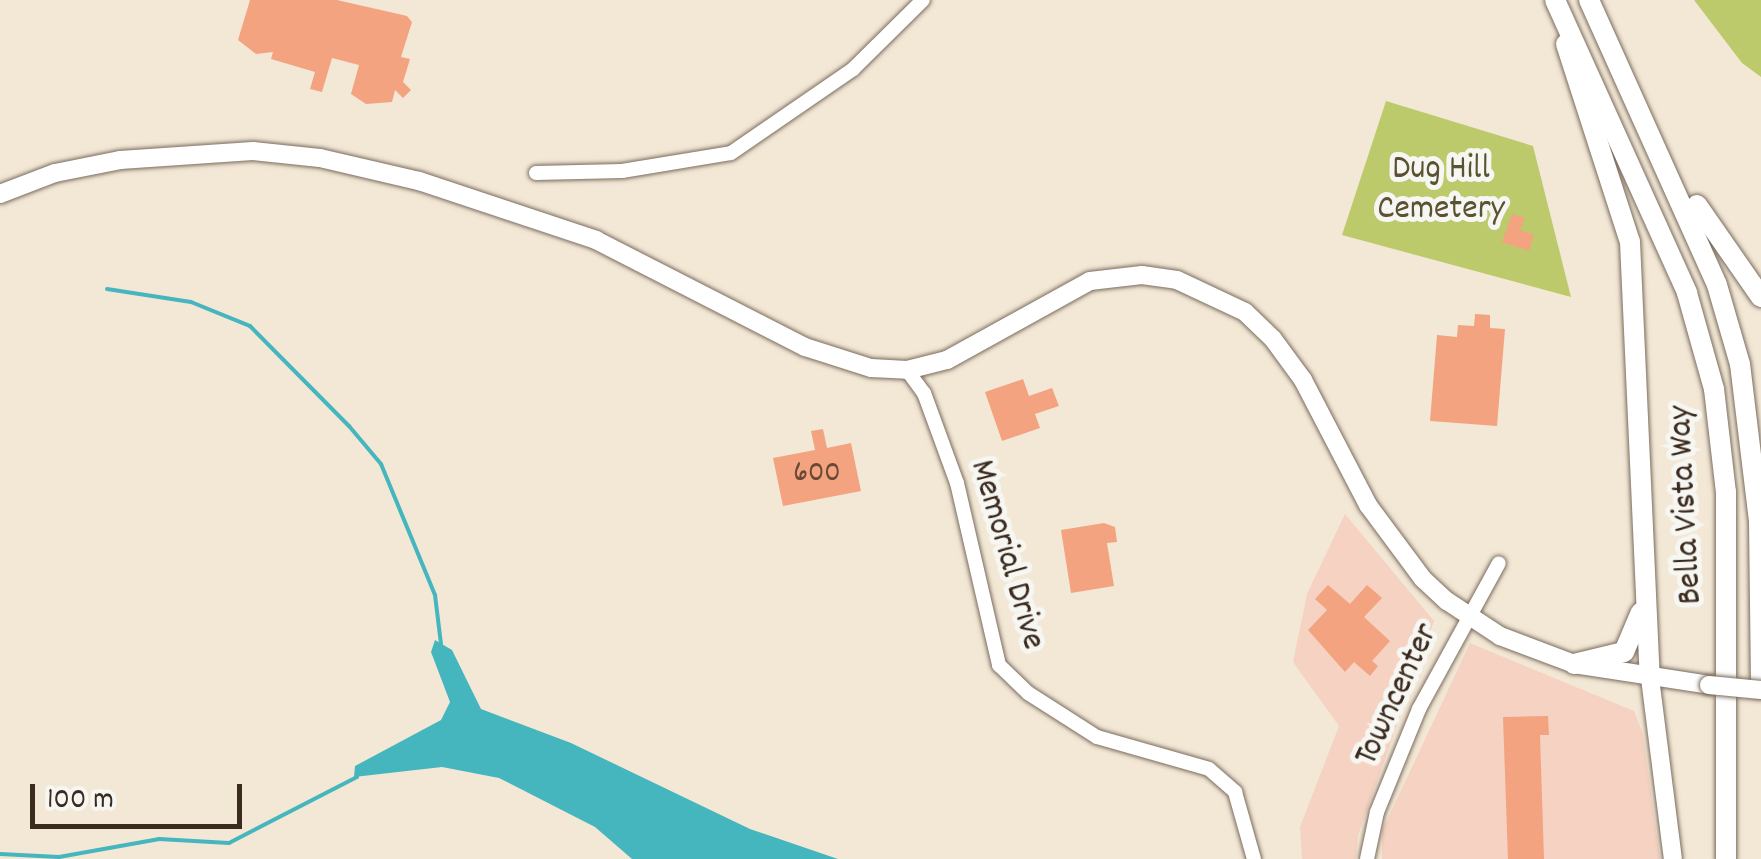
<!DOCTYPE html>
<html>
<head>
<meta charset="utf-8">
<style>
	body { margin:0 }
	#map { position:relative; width:1761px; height:859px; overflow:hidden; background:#f3e8d6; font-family:Dekko,sans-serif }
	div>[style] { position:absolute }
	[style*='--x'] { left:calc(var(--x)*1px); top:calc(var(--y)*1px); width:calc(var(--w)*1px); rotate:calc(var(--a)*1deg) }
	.built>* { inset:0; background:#f5d2c2 }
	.green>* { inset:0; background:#bcca6c }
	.water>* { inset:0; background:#46b6be }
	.stream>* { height:4px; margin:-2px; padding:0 2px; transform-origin:2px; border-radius:2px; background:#46b6be }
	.building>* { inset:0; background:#f3a37f }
	.roads { filter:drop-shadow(0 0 2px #7b6c5e) drop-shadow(0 0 2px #7b6c5e) }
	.street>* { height:14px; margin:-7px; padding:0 7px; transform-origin:7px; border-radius:7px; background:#fff }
	.secondary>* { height:18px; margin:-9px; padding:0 9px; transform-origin:9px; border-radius:9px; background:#fff }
	.primary>* { height:20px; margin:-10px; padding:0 10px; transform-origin:10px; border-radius:10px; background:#fff }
	.bridges { filter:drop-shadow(0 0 2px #7b6c5e) drop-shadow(0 0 2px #7b6c5e) }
	.secondary-bridge>* { height:18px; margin:-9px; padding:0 9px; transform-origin:9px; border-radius:9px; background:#fff }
	span { translate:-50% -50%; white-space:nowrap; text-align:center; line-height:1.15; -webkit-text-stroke:10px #f6f6f2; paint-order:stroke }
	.number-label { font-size:30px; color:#694836 }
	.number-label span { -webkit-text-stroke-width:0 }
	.park-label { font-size:35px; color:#5b5232 }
	.street-label { font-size:35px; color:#3b2a1e }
	.scale { position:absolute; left:30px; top:784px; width:212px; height:45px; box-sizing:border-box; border:5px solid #3b2a1e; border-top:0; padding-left:12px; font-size:30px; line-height:35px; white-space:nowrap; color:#3b2a1e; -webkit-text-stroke:8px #f6f6f2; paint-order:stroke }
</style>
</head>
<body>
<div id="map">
	<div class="built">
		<div style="clip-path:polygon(1345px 514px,1434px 621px,1358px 835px,1356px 859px,1302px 859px,1300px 827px,1339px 726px,1293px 662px,1307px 594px)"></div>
		<div style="clip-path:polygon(1470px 643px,1634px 711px,1643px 734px,1660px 859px,1382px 859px,1382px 831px)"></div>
	</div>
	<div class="green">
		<div style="clip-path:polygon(1694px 0,1761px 0,1761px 77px,1742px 63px)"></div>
		<div style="clip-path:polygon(1386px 101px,1533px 146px,1571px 297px,1342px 235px)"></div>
	</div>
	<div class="water">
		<div style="clip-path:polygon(435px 640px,452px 650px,481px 709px,571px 743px,750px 829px,838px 859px,632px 859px,595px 827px,499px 778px,442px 767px,354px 777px,355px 766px,441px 720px,450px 702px,431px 652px)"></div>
	</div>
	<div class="stream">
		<div style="--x:107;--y:289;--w:85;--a:8.8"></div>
		<div style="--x:191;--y:302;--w:64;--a:22.1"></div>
		<div style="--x:250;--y:326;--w:141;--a:45.3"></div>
		<div style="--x:349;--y:426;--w:50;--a:49.9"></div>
		<div style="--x:381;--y:464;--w:142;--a:67.6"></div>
		<div style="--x:435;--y:595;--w:49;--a:83"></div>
		<div style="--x:0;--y:854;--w:59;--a:2.9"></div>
		<div style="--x:59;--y:857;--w:102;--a:-10.2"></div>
		<div style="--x:159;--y:839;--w:70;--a:3.3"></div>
		<div style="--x:229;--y:843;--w:144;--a:-27.3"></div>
	</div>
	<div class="building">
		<div style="clip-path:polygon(250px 0,337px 0,407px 16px,412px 22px,401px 57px,410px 59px,403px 82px,411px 90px,403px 98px,395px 90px,392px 102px,366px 104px,351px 94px,359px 65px,332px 58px,322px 92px,310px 89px,315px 72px,271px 59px,273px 52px,256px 54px,238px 40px)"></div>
		<div style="clip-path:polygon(1512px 214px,1525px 218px,1520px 230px,1534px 235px,1529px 251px,1502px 242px)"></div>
		<div style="clip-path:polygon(1475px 314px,1490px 315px,1490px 328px,1505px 329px,1497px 426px,1430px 421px,1437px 335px,1457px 337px,1458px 325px,1474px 326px)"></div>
		<div style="clip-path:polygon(1023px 379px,1029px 396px,1052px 388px,1059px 406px,1035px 414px,1040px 428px,1002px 441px,985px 392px)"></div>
		<div style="clip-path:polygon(823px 429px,827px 448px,851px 443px,861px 491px,783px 506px,773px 458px,815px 450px,811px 431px)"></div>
		<div style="clip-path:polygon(1104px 523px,1115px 527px,1117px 542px,1107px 543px,1114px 586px,1071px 593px,1061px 530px)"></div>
		<div style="clip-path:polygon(1328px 585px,1350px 604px,1367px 585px,1382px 598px,1364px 617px,1390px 641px,1372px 661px,1378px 666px,1370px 676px,1354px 662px,1345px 672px,1308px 630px,1327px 610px,1315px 599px)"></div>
		<div style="clip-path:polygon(1548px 716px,1549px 735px,1540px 735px,1544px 859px,1508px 859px,1503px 717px)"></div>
	</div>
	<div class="roads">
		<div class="street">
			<div style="--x:536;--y:173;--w:86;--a:-1.3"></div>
			<div style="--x:622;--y:171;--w:110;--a:-9.4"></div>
			<div style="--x:731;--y:153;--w:148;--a:-34.5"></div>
			<div style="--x:853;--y:69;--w:98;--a:-44.6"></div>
			<div style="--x:907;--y:370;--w:29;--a:54"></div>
			<div style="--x:924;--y:393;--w:96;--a:69.9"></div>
			<div style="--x:957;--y:483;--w:187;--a:77"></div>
			<div style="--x:999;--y:665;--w:40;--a:44"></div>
			<div style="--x:1028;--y:693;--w:82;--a:32.5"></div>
			<div style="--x:1097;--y:737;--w:116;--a:15.9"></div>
			<div style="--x:1209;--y:769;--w:35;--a:41"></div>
			<div style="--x:1235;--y:792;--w:70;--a:74.2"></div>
			<div style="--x:1367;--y:859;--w:48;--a:-78"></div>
			<div style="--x:1377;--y:812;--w:111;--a:-67.8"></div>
			<div style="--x:1419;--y:709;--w:166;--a:-61.3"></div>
		</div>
		<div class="secondary">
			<div style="--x:0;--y:194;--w:59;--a:-20.9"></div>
			<div style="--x:55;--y:173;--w:66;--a:-11.3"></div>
			<div style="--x:120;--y:160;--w:133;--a:-3.9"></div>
			<div style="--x:253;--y:151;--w:67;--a:6"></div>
			<div style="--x:320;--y:158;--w:102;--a:13.1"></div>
			<div style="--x:419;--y:181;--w:187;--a:18.4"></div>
			<div style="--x:596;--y:240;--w:235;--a:27.1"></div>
			<div style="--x:805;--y:347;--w:69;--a:17.7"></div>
			<div style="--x:871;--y:368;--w:36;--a:3"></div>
			<div style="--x:907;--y:370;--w:41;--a:-14"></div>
			<div style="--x:947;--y:360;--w:163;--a:-28.9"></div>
			<div style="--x:1090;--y:281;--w:52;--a:-6.6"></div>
			<div style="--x:1142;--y:275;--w:35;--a:8"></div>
			<div style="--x:1177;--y:280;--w:75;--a:25.2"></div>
			<div style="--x:1245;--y:312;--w:39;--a:44"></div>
			<div style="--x:1273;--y:339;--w:51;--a:53.8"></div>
			<div style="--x:1303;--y:380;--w:141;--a:62.5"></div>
			<div style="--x:1368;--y:505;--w:92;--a:53.4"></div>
			<div style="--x:1423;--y:579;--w:33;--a:43"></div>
			<div style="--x:1447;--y:601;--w:64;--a:33.4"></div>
			<div style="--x:1500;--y:636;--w:79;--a:20.7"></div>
			<div style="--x:1574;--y:664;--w:137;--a:8.8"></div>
			<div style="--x:1650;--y:678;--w:182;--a:82.8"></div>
		</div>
		<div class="primary">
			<div style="--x:1555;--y:0;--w:321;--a:65.7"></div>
			<div style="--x:1687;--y:293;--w:100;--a:74.3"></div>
			<div style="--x:1714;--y:389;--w:104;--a:83.4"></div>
			<div style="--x:1726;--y:492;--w:367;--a:90"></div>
			<div style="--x:1589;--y:0;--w:312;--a:65.8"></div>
			<div style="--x:1717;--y:285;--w:82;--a:73.8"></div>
			<div style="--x:1740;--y:364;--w:158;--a:83.1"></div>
			<div style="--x:1759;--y:521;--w:166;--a:89.3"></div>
			<div style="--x:1566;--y:44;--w:208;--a:72.1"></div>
			<div style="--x:1630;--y:242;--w:436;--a:87.4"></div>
			<div style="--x:1697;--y:205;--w:112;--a:55.2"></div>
			<div style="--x:1574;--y:664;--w:51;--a:-13.5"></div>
			<div style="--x:1624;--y:652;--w:43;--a:-67"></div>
		</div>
	</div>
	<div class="bridges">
		<div class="secondary-bridge">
			<div style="--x:1709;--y:685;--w:52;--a:5.5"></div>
		</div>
	</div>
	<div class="number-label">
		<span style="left:817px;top:475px">600</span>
	</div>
	<div class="park-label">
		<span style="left:1441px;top:190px">Dug Hill<br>Cemetery</span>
	</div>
	<div class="street-label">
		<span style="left:1687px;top:505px;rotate:-93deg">Bella Vista Way</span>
		<span style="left:1006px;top:555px;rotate:74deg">Memorial Drive</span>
		<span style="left:1398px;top:695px;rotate:-65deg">Towncenter</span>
	</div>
	<div class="scale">100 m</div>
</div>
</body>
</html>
